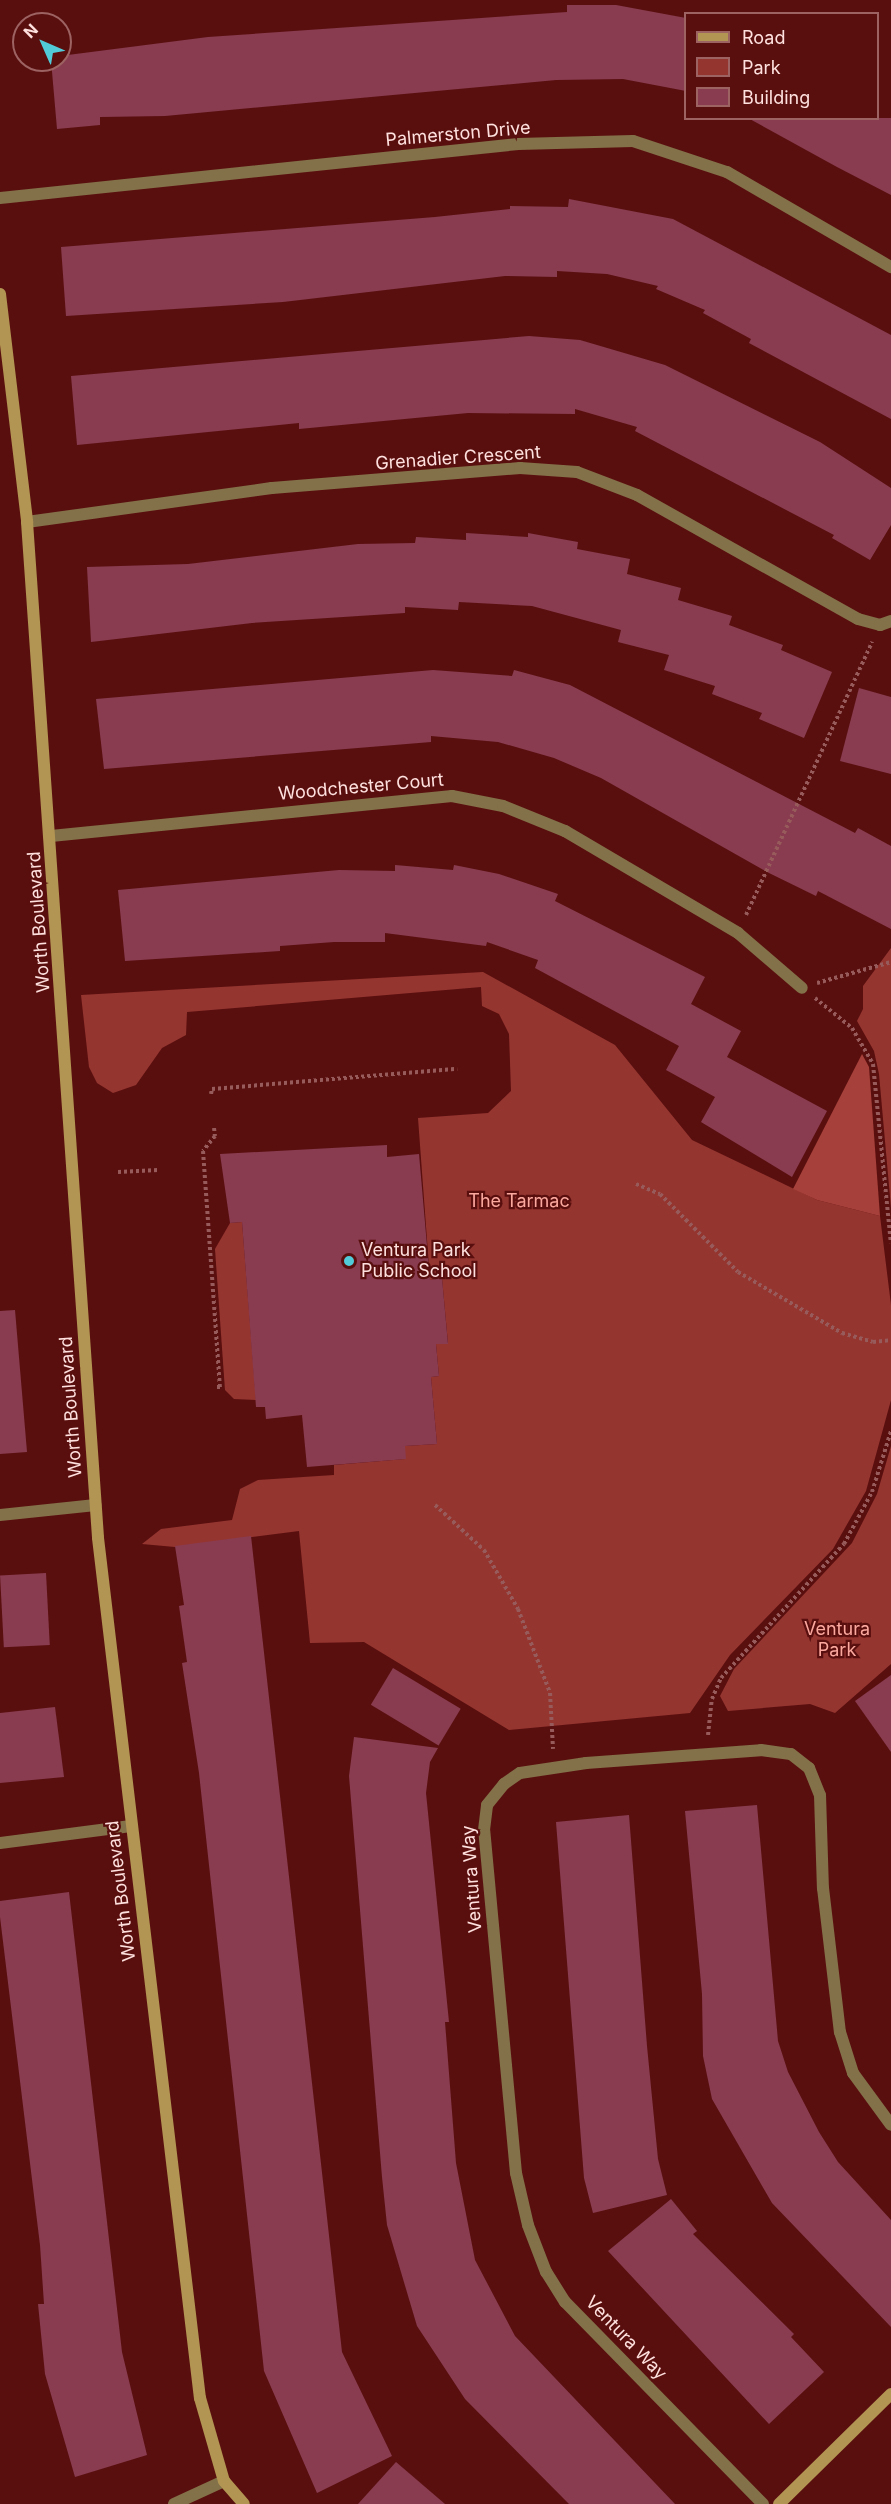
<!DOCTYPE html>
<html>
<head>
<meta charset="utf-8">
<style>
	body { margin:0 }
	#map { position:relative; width:891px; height:2504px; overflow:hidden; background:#5a0f0f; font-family:Inter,sans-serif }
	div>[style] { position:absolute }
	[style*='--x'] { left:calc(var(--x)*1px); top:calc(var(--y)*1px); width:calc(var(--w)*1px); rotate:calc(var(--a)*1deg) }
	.green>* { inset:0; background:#953530 }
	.forest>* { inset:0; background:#a6403a }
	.building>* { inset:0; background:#893c50; transform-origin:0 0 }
	.path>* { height:4px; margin-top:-2px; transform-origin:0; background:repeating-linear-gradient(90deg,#965b5a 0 3px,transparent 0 6px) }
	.street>* { height:12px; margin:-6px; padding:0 6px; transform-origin:6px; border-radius:6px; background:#837149 }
	.secondary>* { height:12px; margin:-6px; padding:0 6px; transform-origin:6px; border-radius:6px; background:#b29552 }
	.dots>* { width:16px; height:16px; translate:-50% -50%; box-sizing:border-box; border:3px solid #5a0f0f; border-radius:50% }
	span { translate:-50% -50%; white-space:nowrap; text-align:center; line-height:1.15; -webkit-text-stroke:4.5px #5a0f0f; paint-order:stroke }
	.street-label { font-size:18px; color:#fee1de }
	.park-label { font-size:18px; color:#fba89f }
	.poi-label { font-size:18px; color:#fee1de }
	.left { translate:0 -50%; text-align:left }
	.legend { position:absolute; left:684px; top:12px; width:195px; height:108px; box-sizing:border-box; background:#5a0f0f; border:2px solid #9c6362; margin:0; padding:8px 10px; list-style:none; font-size:18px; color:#fee1de }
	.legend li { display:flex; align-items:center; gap:12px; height:30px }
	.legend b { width:30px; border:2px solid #9c6362 }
	.north { position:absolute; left:12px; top:12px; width:60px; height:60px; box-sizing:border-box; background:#5a0f0f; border:2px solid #9c6362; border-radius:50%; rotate:315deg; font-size:16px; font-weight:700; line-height:24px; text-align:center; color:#fee1de }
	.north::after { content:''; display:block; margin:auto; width:21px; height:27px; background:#52cbd9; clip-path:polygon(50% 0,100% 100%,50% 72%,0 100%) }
</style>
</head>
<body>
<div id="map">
	<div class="green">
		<div style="clip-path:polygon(891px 948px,891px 1208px,879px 1074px,874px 1051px,857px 1021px,863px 1009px,863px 986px)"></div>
		<div style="clip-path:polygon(483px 972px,615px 1045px,692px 1140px,817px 1200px,880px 1216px,891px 1305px,891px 1400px,866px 1491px,833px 1549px,730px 1655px,690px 1713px,509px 1730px,364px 1642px,310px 1643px,299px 1531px,175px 1547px,142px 1544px,161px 1529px,232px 1520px,240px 1489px,258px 1480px,334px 1475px,334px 1465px,405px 1459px,405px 1446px,437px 1444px,431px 1377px,439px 1376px,436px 1344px,448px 1343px,442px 1278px,430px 1280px,418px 1118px,488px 1113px,511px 1091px,509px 1034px,499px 1014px,482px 1006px,481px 987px,187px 1012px,186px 1035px,162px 1048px,136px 1085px,113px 1093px,97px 1083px,89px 1067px,81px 995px)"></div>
		<div style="clip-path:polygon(242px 1222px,256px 1400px,234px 1399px,225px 1390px,215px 1249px,230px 1223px)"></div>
		<div style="clip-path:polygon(891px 1446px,891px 1664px,835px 1713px,810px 1704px,728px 1711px,720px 1696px,734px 1669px,852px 1543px,877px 1494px)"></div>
	</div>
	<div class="forest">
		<div style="clip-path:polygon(862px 1054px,869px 1067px,880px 1216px,817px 1200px,793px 1189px)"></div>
	</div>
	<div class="building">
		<div style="clip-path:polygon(567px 5px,616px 5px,686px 18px,686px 91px,623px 79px,556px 80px,165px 116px,100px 117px,100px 125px,57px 129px,51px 60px,60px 60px,60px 56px,208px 37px,567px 12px)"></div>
		<div style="clip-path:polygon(748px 118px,891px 118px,891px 195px,837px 167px)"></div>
		<div style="clip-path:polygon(569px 199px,673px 219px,891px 335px,891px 419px,749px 343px,751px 339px,703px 313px,705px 310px,656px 289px,658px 286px,607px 274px,557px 271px,557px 277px,505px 276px,283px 302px,66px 316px,61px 247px,435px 217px,510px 209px,510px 206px,568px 207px)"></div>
		<div style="clip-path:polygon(529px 336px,580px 340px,665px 365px,820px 442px,891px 488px,891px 525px,870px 560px,832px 538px,834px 535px,635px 431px,637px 427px,575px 409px,575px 414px,468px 413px,299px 429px,299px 423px,77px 445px,71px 376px)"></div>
		<div style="clip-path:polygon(466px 533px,528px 537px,528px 533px,578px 542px,577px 549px,630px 559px,627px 574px,681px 588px,678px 600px,732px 616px,729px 625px,783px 645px,781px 650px,832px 672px,804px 738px,759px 719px,762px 713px,712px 694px,715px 686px,664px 670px,669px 655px,618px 642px,621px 630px,532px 606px,459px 602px,458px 610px,405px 607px,405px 613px,252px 623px,91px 642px,87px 567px,188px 564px,358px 544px,415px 543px,416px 537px,466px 540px)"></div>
		<div style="clip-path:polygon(433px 670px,512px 676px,514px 670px,570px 685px,855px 833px,858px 828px,891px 846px,891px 929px,818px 891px,816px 896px,769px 873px,601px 778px,554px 758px,498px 742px,431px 736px,431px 742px,104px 769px,96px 699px)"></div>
		<div style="clip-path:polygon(859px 688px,891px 697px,891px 774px,840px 761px)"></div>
		<div style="clip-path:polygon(395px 865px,453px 870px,454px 865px,499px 874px,558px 894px,555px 901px,705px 977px,691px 1004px,741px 1031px,727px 1057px,827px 1111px,792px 1177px,701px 1122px,715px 1097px,666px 1070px,679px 1046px,535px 968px,538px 960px,487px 942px,486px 946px,385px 933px,385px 942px,334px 942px,280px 946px,280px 951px,125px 961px,118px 890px,339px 870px,395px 871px)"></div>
		<div style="clip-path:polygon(387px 1145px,387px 1157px,419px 1154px,430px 1280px,442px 1278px,448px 1344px,436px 1344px,439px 1376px,431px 1377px,437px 1444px,405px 1446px,406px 1459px,307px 1467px,302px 1415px,266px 1419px,265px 1407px,256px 1407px,242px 1222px,230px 1223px,220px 1154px)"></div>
		<div style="clip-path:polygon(15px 1310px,27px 1452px,0 1454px,0 1311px)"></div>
		<div style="clip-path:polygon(251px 1536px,342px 2352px,392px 2456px,317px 2493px,264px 2371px,199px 1773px,182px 1663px,187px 1662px,179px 1606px,184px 1605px,175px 1546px)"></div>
		<div style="left:46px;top:1573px;width:72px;height:46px;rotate:87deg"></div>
		<div style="left:393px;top:1668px;width:79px;height:43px;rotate:31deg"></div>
		<div style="clip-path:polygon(891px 1675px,891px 1752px,855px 1701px)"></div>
		<div style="clip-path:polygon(55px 1707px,64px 1777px,0 1783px,0 1713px)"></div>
		<div style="clip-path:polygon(354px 1737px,438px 1748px,430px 1762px,426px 1793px,449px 2022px,445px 2022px,456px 2163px,475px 2260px,515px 2336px,675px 2504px,569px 2504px,465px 2399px,417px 2326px,387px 2225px,382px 2177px,349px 1776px)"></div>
		<div style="clip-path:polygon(757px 1805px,778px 2041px,788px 2072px,819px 2132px,838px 2162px,891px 2220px,891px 2327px,772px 2203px,712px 2099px,703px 2056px,702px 1994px,685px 1811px)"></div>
		<div style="clip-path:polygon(629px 1815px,647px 2046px,658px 2159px,667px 2195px,593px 2213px,584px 2178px,556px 1822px)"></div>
		<div style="clip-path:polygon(69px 1892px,122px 2352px,147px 2455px,75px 2477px,45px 2374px,38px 2304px,44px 2304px,40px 2245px,0 1917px,0 1901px)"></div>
		<div style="clip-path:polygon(671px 2199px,697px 2231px,693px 2234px,794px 2334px,791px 2337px,824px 2372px,769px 2424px,608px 2251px)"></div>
		<div style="clip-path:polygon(396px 2462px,445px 2504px,358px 2504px)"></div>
	</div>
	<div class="path">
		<div style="--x:746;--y:915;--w:301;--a:-65.2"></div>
		<div style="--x:817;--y:983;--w:77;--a:-15.8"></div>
		<div style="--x:815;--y:998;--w:48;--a:39"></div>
		<div style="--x:852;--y:1028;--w:42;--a:59.7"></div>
		<div style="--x:873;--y:1064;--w:180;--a:84.3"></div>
		<div style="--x:211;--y:1094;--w:5;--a:-79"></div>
		<div style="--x:212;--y:1089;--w:246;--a:-4.7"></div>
		<div style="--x:214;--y:1128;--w:8;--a:83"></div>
		<div style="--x:215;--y:1136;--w:19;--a:129"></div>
		<div style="--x:203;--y:1151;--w:237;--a:85.9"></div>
		<div style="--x:220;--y:1387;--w:6;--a:180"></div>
		<div style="--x:118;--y:1172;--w:40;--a:-2.9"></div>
		<div style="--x:636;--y:1184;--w:26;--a:23"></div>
		<div style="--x:660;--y:1194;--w:110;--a:45"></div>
		<div style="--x:738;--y:1272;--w:121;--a:30.4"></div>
		<div style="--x:842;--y:1333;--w:32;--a:16"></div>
		<div style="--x:873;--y:1342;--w:18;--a:-6"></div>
		<div style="--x:435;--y:1505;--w:67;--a:42.6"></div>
		<div style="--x:484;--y:1550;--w:68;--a:60"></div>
		<div style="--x:518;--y:1609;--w:90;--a:69.1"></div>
		<div style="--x:550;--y:1693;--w:56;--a:86.9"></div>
		<div style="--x:708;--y:1735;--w:36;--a:-84"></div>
		<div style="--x:712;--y:1699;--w:23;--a:-67"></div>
		<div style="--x:721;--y:1678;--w:182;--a:-47.5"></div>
		<div style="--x:844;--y:1544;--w:59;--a:-61.7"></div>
		<div style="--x:872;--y:1492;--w:64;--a:-72.7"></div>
	</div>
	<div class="street">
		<div style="--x:0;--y:198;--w:521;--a:-5.95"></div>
		<div style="--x:518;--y:144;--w:115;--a:-1.5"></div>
		<div style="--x:633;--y:141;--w:99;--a:18.3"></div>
		<div style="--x:727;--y:172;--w:190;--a:30.1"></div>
		<div style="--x:27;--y:522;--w:247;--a:-7.9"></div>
		<div style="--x:272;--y:488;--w:249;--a:-4.6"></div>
		<div style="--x:520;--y:468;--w:57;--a:4"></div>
		<div style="--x:577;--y:472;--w:64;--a:21"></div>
		<div style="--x:637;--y:495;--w:253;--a:29.3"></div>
		<div style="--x:858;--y:619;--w:23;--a:15"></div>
		<div style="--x:880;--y:625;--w:12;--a:-20"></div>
		<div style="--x:51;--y:836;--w:403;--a:-5.7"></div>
		<div style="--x:452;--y:796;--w:52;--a:11.1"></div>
		<div style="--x:503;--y:806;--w:67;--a:22"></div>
		<div style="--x:565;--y:831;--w:201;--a:30.5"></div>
		<div style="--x:738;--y:933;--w:84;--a:40.7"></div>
		<div style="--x:0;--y:1515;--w:96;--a:-6"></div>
		<div style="--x:0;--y:1843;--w:132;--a:-7.4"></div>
		<div style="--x:174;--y:2504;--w:55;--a:-24.7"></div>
		<div style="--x:763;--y:2504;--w:283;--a:-134.4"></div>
		<div style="--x:565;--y:2302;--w:36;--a:-122"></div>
		<div style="--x:546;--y:2272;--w:50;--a:-111"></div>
		<div style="--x:528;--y:2225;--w:53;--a:-103"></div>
		<div style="--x:516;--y:2173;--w:344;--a:-95.3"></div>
		<div style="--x:484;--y:1830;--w:25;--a:-83"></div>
		<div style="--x:487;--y:1805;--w:27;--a:-51"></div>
		<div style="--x:504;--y:1784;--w:19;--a:-35"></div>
		<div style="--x:520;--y:1773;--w:67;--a:-8.6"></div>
		<div style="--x:586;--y:1763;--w:175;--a:-4.2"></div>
		<div style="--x:761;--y:1750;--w:30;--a:8"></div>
		<div style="--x:791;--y:1754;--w:23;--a:38"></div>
		<div style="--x:809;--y:1768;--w:29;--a:68"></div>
		<div style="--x:820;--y:1795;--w:93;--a:88.2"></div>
		<div style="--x:823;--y:1888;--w:145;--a:83.3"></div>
		<div style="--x:840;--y:2032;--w:43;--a:72.4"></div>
		<div style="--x:853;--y:2073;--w:64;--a:53.8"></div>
	</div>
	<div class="secondary">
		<div style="--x:0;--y:294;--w:230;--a:83.2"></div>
		<div style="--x:27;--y:522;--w:1018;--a:86"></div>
		<div style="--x:98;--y:1538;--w:866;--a:83.24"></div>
		<div style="--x:200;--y:2398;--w:86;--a:73.9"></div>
		<div style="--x:224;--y:2481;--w:30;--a:49"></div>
		<div style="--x:779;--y:2504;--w:157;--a:-44.5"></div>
	</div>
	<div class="dots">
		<div style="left:349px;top:1261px;background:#52cbd9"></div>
	</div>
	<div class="street-label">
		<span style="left:458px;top:134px;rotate:-5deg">Palmerston Drive</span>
		<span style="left:458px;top:458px;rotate:-4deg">Grenadier Crescent</span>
		<span style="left:361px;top:787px;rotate:-5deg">Woodchester Court</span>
		<span style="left:39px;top:922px;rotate:-94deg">Worth Boulevard</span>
		<span style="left:71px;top:1407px;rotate:-94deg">Worth Boulevard</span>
		<span style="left:472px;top:1879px;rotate:-94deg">Ventura Way</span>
		<span style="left:121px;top:1891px;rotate:-97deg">Worth Boulevard</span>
		<span style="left:626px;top:2338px;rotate:46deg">Ventura Way</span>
	</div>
	<div class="park-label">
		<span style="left:519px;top:1201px">The Tarmac</span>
		<span style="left:837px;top:1640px">Ventura<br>Park</span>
	</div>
	<div class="poi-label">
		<span class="left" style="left:361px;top:1261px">Ventura Park<br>Public School</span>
	</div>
	<ul class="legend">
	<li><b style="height:8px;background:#b29552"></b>Road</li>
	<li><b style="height:16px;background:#953530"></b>Park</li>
	<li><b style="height:16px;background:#893c50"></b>Building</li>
	</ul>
	<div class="north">N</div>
</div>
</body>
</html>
